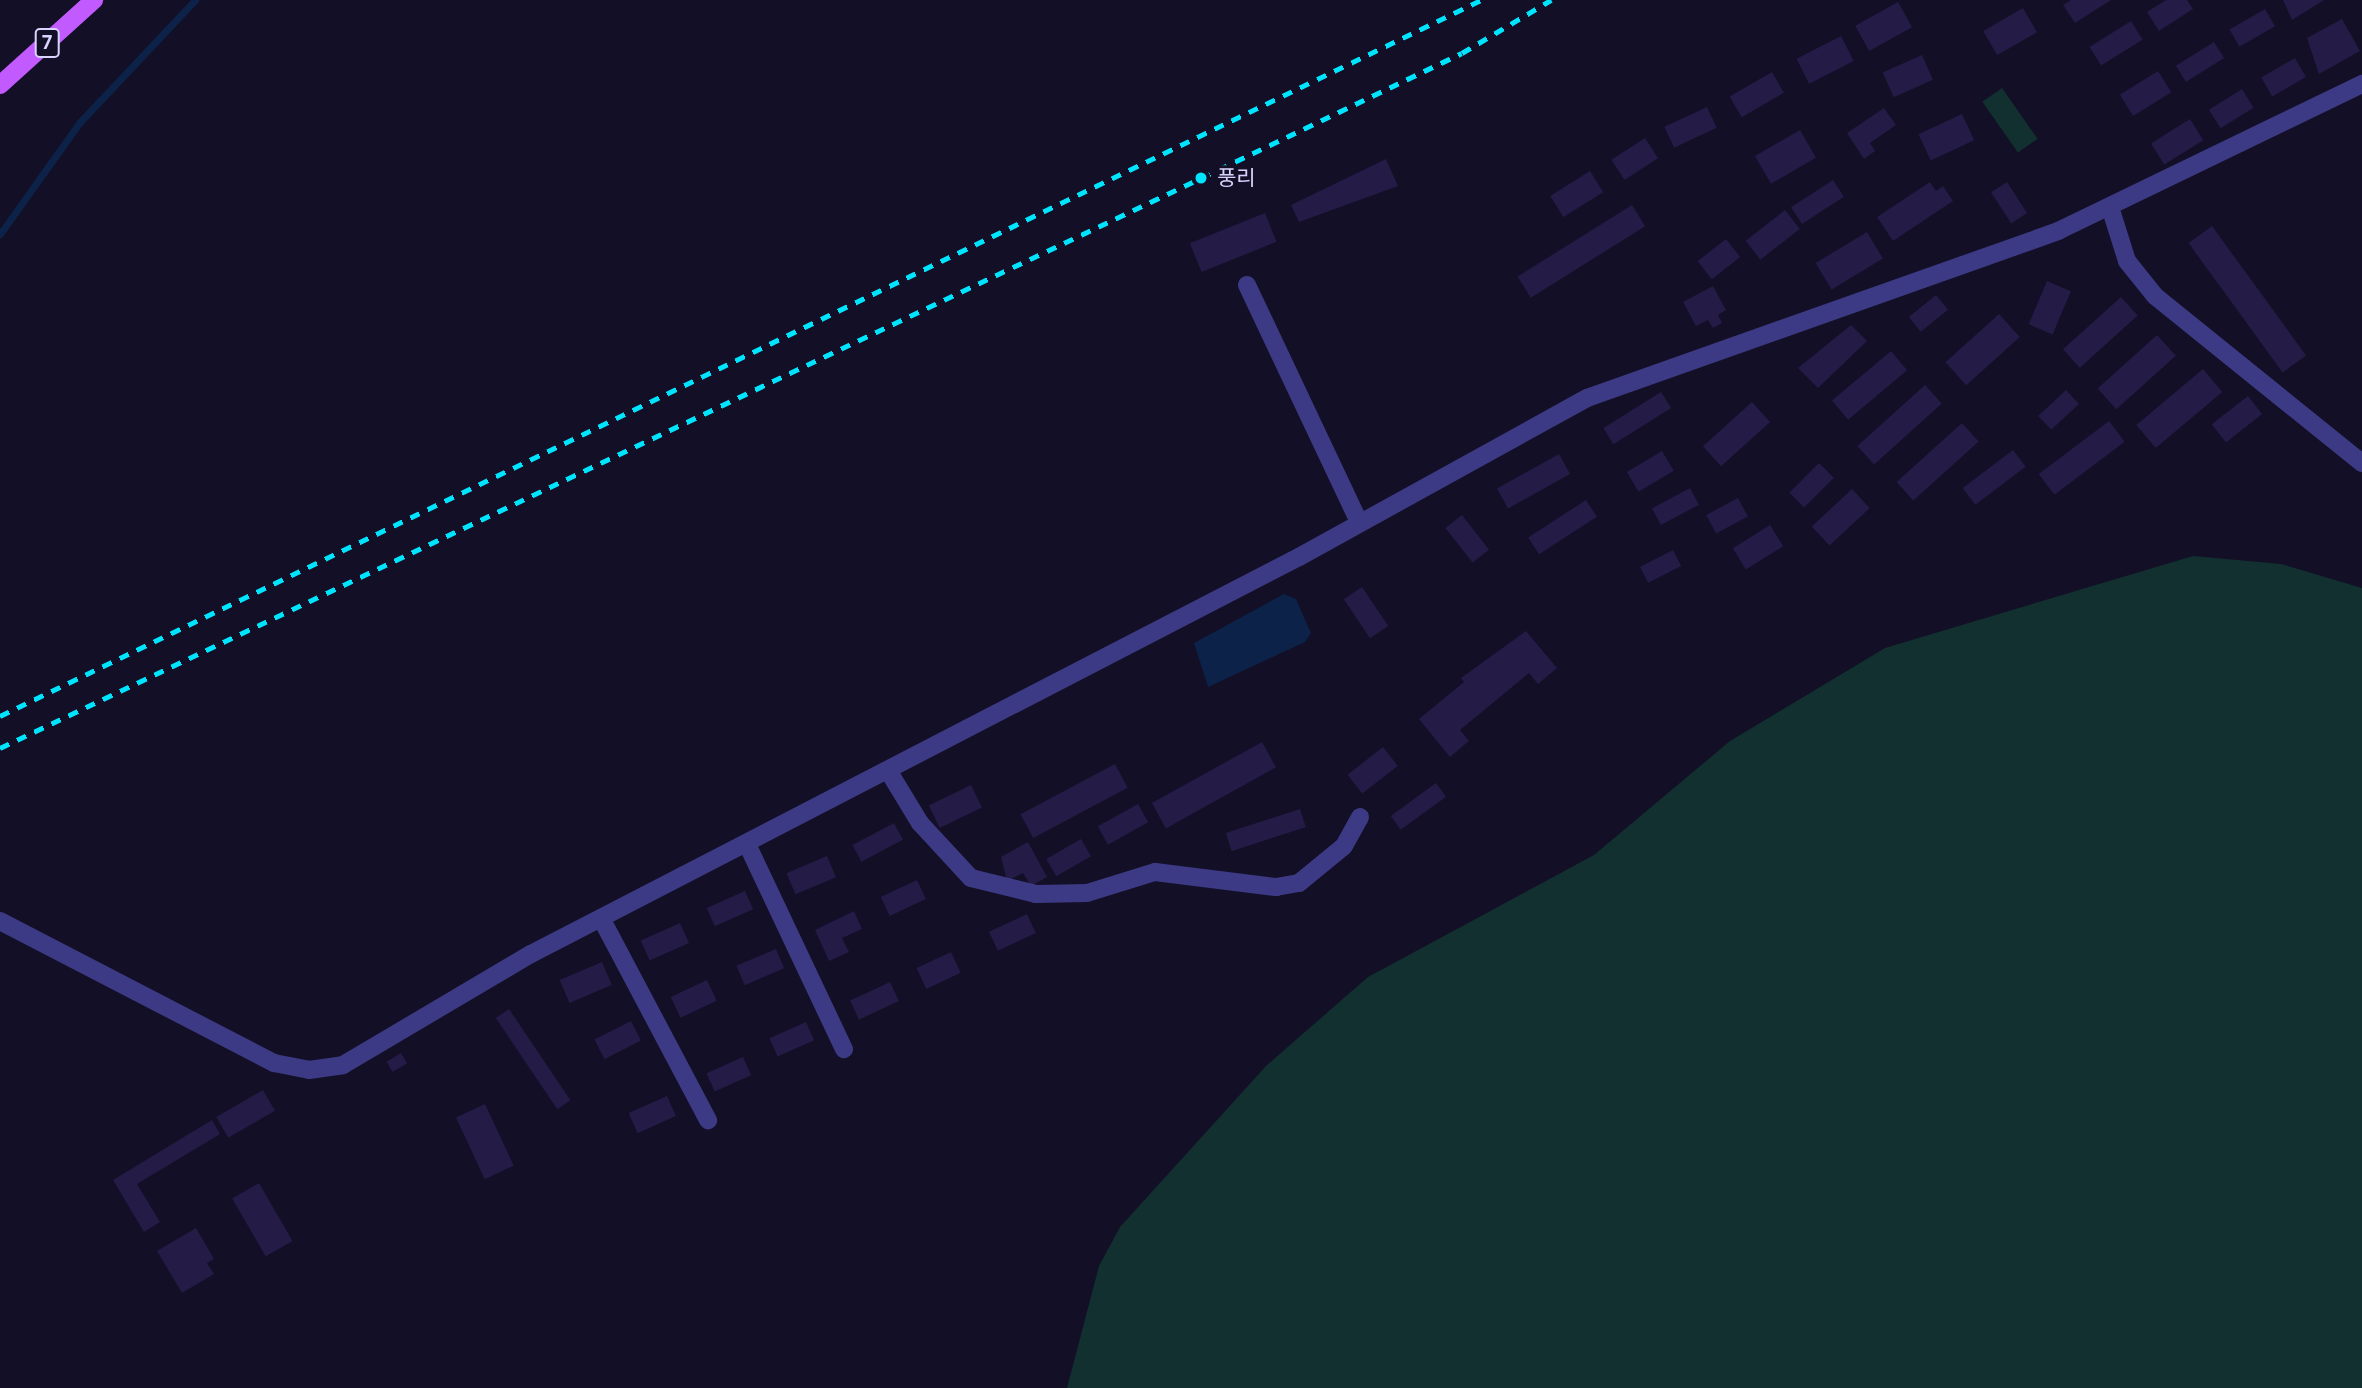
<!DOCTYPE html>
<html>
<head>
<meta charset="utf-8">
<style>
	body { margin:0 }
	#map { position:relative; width:2362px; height:1388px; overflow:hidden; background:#130f26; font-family:Figtree,"Noto Sans KR",sans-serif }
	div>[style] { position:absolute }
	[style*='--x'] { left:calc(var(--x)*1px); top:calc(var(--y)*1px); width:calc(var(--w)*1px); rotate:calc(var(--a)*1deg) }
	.green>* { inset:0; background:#12302f; transform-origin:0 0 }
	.water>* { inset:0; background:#0c2248 }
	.stream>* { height:7px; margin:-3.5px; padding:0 3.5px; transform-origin:3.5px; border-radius:3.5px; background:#0c2248 }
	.building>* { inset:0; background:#241b47; transform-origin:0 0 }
	.street>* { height:18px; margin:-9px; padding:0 9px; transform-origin:9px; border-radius:9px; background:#3d3a85 }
	.primary>* { height:18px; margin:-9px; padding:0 9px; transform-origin:9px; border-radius:9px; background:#c25bff }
	.rail>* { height:5px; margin-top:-2.5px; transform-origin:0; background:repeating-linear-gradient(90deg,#00e5ff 0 10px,transparent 0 19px) }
	.dots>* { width:19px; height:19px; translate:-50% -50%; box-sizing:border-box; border:4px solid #130f26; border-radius:50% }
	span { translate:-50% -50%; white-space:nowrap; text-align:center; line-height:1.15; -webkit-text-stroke:6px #130f26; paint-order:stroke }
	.shield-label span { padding:2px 5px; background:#130f26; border:2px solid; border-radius:5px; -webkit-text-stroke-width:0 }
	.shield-label { font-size:19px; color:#d9d4ff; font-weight:700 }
	.poi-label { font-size:21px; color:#d9d4ff }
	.left { translate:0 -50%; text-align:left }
</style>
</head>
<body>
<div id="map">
	<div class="green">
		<div style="left:2002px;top:88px;width:62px;height:24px;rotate:55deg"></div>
		<div style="clip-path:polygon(2193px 556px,2281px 564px,2362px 588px,2362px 1388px,1067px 1388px,1099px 1266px,1120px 1227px,1266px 1066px,1368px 977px,1594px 855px,1730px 741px,1885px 648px)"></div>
	</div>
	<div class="water">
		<div style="clip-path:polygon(1284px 594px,1296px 599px,1311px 633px,1305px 642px,1208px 687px,1194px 643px)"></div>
	</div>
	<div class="stream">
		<div style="--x:0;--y:234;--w:138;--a:-54.5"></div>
		<div style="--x:80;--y:122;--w:168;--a:-46.7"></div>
	</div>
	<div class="building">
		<div style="clip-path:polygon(2071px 0,2111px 0,2075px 23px,2063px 5px)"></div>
		<div style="clip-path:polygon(2166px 0,2187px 0,2193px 9px,2159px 31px,2147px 12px)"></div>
		<div style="clip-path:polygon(2283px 0,2324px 0,2292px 20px)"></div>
		<div style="left:1898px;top:2px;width:29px;height:49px;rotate:61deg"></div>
		<div style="left:2023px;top:8px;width:28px;height:46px;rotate:60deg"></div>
		<div style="left:2265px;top:9px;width:20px;height:41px;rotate:60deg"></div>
		<div style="clip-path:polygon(2342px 19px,2360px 51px,2319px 74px,2307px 38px)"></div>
		<div style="left:2131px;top:21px;width:22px;height:49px;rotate:58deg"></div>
		<div style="left:1841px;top:36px;width:28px;height:50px;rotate:63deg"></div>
		<div style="left:2214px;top:42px;width:19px;height:45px;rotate:58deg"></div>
		<div style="left:1922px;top:55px;width:27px;height:43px;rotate:66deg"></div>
		<div style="left:2295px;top:58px;width:22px;height:39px;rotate:60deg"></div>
		<div style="left:2158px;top:71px;width:25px;height:45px;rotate:58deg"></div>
		<div style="left:1772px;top:72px;width:24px;height:49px;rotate:60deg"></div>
		<div style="left:2242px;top:89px;width:22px;height:39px;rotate:58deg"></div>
		<div style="left:1707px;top:107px;width:23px;height:47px;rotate:65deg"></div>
		<div style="clip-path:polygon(1884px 108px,1896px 125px,1870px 143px,1875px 151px,1864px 159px,1847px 133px)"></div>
		<div style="left:1962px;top:114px;width:29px;height:48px;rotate:65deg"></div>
		<div style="left:2190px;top:119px;width:25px;height:46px;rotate:58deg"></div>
		<div style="left:1800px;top:130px;width:32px;height:52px;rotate:60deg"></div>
		<div style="left:1645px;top:138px;width:24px;height:40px;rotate:57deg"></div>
		<div style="clip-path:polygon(1386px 159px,1398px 186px,1299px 222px,1291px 205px)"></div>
		<div style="left:1590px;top:171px;width:25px;height:47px;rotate:58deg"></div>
		<div style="left:1833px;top:180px;width:20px;height:50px;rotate:57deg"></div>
		<div style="clip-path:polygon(1930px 182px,1936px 191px,1943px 186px,1953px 201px,1893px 241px,1877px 217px)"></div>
		<div style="left:2007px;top:182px;width:37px;height:19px;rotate:57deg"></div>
		<div style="left:1632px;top:205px;width:25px;height:135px;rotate:58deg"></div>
		<div style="left:1785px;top:210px;width:24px;height:50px;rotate:52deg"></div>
		<div style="left:1265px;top:213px;width:31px;height:81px;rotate:68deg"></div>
		<div style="left:2212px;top:226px;width:160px;height:29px;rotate:54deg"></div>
		<div style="left:1867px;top:232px;width:31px;height:60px;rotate:59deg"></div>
		<div style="left:1726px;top:239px;width:23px;height:36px;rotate:52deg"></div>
		<div style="left:2047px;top:281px;width:26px;height:47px;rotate:23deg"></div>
		<div style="clip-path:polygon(1713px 286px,1726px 310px,1718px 315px,1722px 323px,1713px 328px,1708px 320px,1696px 326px,1683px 302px)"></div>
		<div style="left:1936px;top:295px;width:19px;height:35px;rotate:51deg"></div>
		<div style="left:2121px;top:297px;width:25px;height:78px;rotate:48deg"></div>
		<div style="left:1999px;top:314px;width:31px;height:72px;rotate:48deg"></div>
		<div style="clip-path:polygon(1851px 325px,1867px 341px,1818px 388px,1798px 368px)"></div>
		<div style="left:2157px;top:335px;width:28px;height:80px;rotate:48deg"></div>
		<div style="left:1891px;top:351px;width:25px;height:77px;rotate:50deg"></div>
		<div style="left:2203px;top:369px;width:30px;height:87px;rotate:50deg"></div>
		<div style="left:1925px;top:385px;width:25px;height:91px;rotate:48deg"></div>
		<div style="left:2066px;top:390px;width:19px;height:38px;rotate:47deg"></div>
		<div style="left:1661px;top:392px;width:19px;height:68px;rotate:58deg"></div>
		<div style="left:2248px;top:396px;width:23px;height:46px;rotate:52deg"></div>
		<div style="left:1752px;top:402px;width:27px;height:66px;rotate:48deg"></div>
		<div style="left:2109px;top:421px;width:26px;height:88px;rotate:53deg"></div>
		<div style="left:1962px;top:423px;width:25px;height:88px;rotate:48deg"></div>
		<div style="left:2013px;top:450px;width:21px;height:63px;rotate:53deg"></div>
		<div style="left:1662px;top:451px;width:23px;height:41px;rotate:59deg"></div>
		<div style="left:1559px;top:454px;width:23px;height:71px;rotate:61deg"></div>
		<div style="left:1819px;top:463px;width:21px;height:42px;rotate:45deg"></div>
		<div style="left:1690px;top:488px;width:19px;height:43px;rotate:62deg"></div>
		<div style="left:1852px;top:489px;width:26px;height:55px;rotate:47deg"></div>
		<div style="left:1738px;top:498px;width:21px;height:36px;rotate:62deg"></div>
		<div style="left:1586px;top:500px;width:20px;height:69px;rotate:57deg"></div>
		<div style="left:1462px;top:515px;width:44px;height:21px;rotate:52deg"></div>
		<div style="left:1770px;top:525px;width:25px;height:44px;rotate:58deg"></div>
		<div style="left:1673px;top:550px;width:18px;height:37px;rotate:63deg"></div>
		<div style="left:1362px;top:587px;width:47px;height:22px;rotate:56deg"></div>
		<div style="clip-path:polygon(1526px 631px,1557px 668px,1538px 684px,1529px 673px,1460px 730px,1469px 741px,1450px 757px,1419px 719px,1464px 682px,1461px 678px)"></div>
		<div style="left:1262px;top:742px;width:29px;height:126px;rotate:61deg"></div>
		<div style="left:1383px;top:747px;width:24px;height:45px;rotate:52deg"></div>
		<div style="left:1115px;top:764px;width:27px;height:107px;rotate:62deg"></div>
		<div style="left:1436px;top:783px;width:17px;height:56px;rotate:54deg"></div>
		<div style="left:971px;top:785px;width:25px;height:47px;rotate:64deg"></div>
		<div style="left:1138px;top:804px;width:21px;height:46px;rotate:61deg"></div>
		<div style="left:1300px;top:809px;width:19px;height:78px;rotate:72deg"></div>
		<div style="left:894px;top:823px;width:19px;height:47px;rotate:62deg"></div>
		<div style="left:1081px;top:839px;width:20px;height:40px;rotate:60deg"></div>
		<div style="clip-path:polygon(1028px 842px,1047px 877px,1031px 886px,1023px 873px,1007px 881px,1001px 857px)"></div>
		<div style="left:827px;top:856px;width:23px;height:44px;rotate:67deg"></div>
		<div style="left:917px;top:880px;width:21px;height:40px;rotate:65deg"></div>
		<div style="left:745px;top:891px;width:20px;height:42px;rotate:66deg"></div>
		<div style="clip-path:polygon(854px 911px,862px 929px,842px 938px,849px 952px,829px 961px,815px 930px)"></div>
		<div style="left:1027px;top:914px;width:21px;height:42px;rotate:65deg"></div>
		<div style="left:680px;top:923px;width:22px;height:43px;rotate:66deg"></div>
		<div style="left:776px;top:949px;width:21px;height:43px;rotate:67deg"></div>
		<div style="left:951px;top:952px;width:23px;height:38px;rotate:65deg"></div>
		<div style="left:602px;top:962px;width:25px;height:46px;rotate:67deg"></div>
		<div style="left:707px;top:980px;width:23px;height:40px;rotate:65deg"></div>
		<div style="left:890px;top:982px;width:21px;height:44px;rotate:65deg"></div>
		<div style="left:509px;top:1009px;width:110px;height:16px;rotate:56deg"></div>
		<div style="left:631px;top:1021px;width:22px;height:41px;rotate:63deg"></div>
		<div style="left:806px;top:1022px;width:20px;height:40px;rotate:66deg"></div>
		<div style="left:401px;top:1053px;width:12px;height:17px;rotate:59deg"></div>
		<div style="left:743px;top:1057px;width:20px;height:40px;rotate:66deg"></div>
		<div style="left:263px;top:1090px;width:24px;height:54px;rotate:60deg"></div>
		<div style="left:667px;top:1096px;width:22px;height:42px;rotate:66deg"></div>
		<div style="left:485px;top:1104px;width:68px;height:32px;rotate:65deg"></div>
		<div style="clip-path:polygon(212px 1120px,220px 1134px,137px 1184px,160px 1222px,144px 1232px,113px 1180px)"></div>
		<div style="left:259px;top:1183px;width:67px;height:31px;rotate:60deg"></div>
		<div style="clip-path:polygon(196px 1228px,214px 1259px,207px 1263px,214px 1274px,182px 1293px,157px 1251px)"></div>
	</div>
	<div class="street">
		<div style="--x:2110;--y:207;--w:57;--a:72.5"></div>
		<div style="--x:2127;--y:261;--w:45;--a:51.3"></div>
		<div style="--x:2155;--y:296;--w:266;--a:38.9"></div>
		<div style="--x:1247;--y:285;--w:262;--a:64.7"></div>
		<div style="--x:889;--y:772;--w:60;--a:58.7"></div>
		<div style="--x:920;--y:823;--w:75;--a:47.2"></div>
		<div style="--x:971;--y:878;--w:67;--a:13.8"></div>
		<div style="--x:1036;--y:894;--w:51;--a:-1.1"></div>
		<div style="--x:1087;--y:893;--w:71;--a:-17.2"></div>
		<div style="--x:1155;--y:872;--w:122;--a:7.1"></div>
		<div style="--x:1276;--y:887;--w:23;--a:-10"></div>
		<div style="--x:1299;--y:883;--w:58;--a:-39.4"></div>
		<div style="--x:1344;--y:846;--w:33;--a:-61"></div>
		<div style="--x:747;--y:844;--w:227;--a:64.7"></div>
		<div style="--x:601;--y:918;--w:229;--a:62.1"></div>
		<div style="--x:0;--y:921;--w:309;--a:27.4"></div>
		<div style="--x:274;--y:1063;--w:36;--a:11"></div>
		<div style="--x:309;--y:1070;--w:34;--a:-8"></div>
		<div style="--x:343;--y:1065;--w:218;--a:-30.6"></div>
		<div style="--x:531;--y:954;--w:865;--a:-27.34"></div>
		<div style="--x:1299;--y:557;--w:329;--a:-28.9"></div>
		<div style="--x:1587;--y:398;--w:500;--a:-19.5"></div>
		<div style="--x:2058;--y:231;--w:338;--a:-25.8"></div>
	</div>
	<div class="primary">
		<div style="--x:0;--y:85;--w:127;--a:-42.1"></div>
	</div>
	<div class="rail">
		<div style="--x:0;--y:716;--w:1645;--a:-25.8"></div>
		<div style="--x:0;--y:748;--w:1329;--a:-25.39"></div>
		<div style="--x:1201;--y:178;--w:289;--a:-25.6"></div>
		<div style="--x:1462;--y:53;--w:104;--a:-30.8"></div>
	</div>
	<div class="dots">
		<div style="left:1201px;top:178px;background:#00e5ff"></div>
	</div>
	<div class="shield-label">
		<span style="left:47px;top:43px">7</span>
	</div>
	<div class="poi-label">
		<span class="left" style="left:1217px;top:178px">풍리</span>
	</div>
</div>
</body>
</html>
